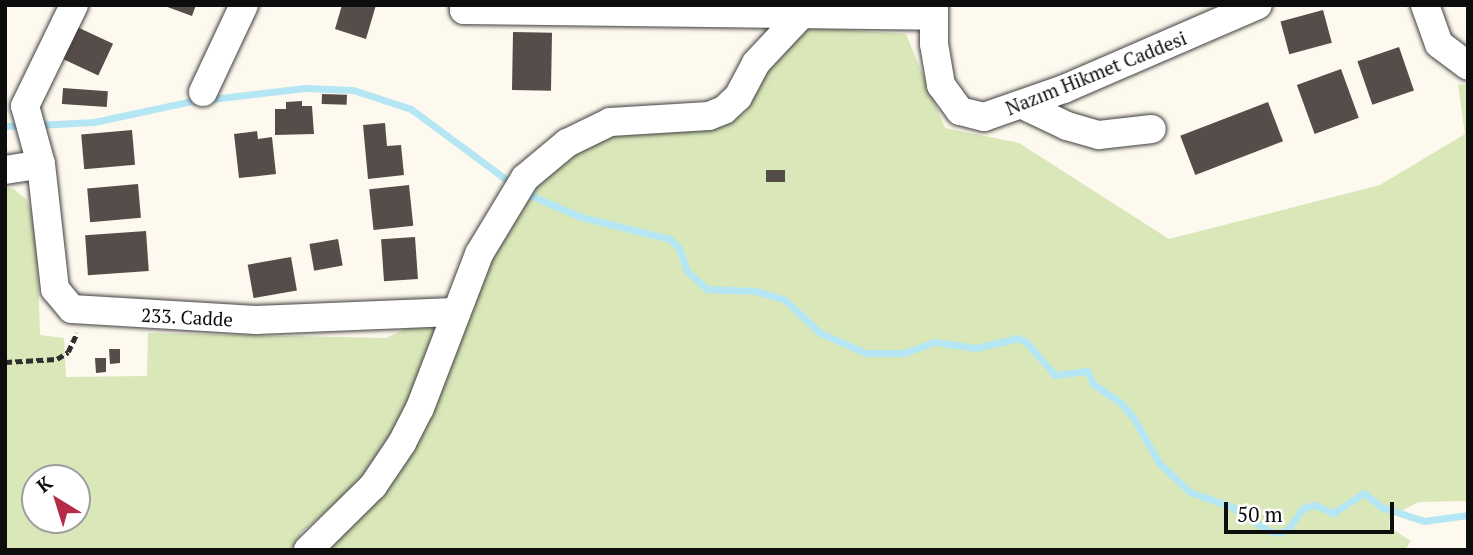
<!DOCTYPE html>
<html>
<head>
<meta charset="utf-8">
<style>
	body { margin:0 }
	#map { position:relative; width:1473px; height:555px; overflow:hidden; background:#fef9ee; font-family:"PT Serif",serif }
	div>[style] { position:absolute }
	[style*='--x'] { left:calc(var(--x)*1px); top:calc(var(--y)*1px); width:calc(var(--w)*1px); rotate:calc(var(--a)*1deg) }
	.green>* { inset:0; background:#d9e7b9 }
	.stream>* { height:7px; margin:-3.5px; padding:0 3.5px; transform-origin:3.5px; border-radius:3.5px; background:#b5e6f4 }
	.building>* { inset:0; background:#564d4a; transform-origin:0 0 }
	.path>* { height:4.5px; margin-top:-2.25px; transform-origin:0; background:repeating-linear-gradient(90deg,#2f2f2f 0 7px,transparent 0 10.5px) }
	.roads { filter:drop-shadow(0 0 2px #404040) drop-shadow(0 0 2px #404040) }
	.minor>* { height:28px; margin:-14px; padding:0 14px; transform-origin:14px; border-radius:14px; background:#fff }
	span { translate:-50% -50%; white-space:nowrap; text-align:center; line-height:1.15; -webkit-text-stroke:7px #fff; paint-order:stroke }
	.street-label { font-size:19px; color:#0d0d0d }
	.frame { position:absolute; inset:0; border:7px solid #0d0d0d; pointer-events:none }
	.north { position:absolute; left:21px; top:464px; width:70px; height:70px; box-sizing:border-box; background:#fff; border:2px solid #9e9e9e; border-radius:50%; rotate:322deg; font-size:19px; font-weight:700; line-height:28px; text-align:center; color:#0d0d0d }
	.north::after { content:''; display:block; margin:auto; width:24px; height:32px; background:#b82b48; clip-path:polygon(50% 0,100% 100%,50% 72%,0 100%) }
	.scale { position:absolute; left:1224px; top:502px; width:170px; height:32px; box-sizing:border-box; border:4px solid #0d0d0d; border-top:0; padding-left:9px; font-size:21px; line-height:24px; white-space:nowrap; color:#0d0d0d; -webkit-text-stroke:5px #fff; paint-order:stroke }
</style>
</head>
<body>
<div id="map">
	<div class="green">
		<div style="clip-path:polygon(803px 27px,906px 34px,945px 128px,1019px 143px,1169px 239px,1380px 185px,1465px 134px,1458px 85px,1468px 84px,1468px 501px,1418px 502px,1390px 517px,1389px 527px,1411px 541px,1405px 550px,320px 550px,410px 456px,478px 277px,535px 180px,600px 136px,723px 126px,746px 112px,768px 71px)"></div>
		<div style="clip-path:polygon(evenodd,5px 187px,14px 189px,27px 200px,36px 225px,40px 335px,64px 338px,66px 377px,147px 376px,148px 333px,386px 338px,413px 325px,440px 323px,421px 376px,375px 468px,301px 533px,291px 550px,5px 550px,5px 187px,35px 478px,77px 478px,77px 520px,35px 520px,35px 478px)"></div>
	</div>
	<div class="stream">
		<div style="--x:37;--y:125;--w:57;--a:-3"></div>
		<div style="--x:94;--y:122;--w:95;--a:-12.1"></div>
		<div style="--x:187;--y:102;--w:119;--a:-6.8"></div>
		<div style="--x:305;--y:88;--w:48;--a:2.4"></div>
		<div style="--x:353;--y:90;--w:61;--a:18.1"></div>
		<div style="--x:411;--y:109;--w:129;--a:36.5"></div>
		<div style="--x:5;--y:126;--w:21;--a:-3"></div>
		<div style="--x:525;--y:193;--w:61;--a:23.2"></div>
		<div style="--x:581;--y:217;--w:92;--a:13.9"></div>
		<div style="--x:670;--y:239;--w:13;--a:45"></div>
		<div style="--x:679;--y:248;--w:24;--a:71"></div>
		<div style="--x:687;--y:271;--w:27;--a:42"></div>
		<div style="--x:707;--y:289;--w:49;--a:2.3"></div>
		<div style="--x:756;--y:291;--w:30;--a:17"></div>
		<div style="--x:785;--y:300;--w:48;--a:43.3"></div>
		<div style="--x:820;--y:333;--w:50;--a:23.5"></div>
		<div style="--x:866;--y:353;--w:38;--a:0"></div>
		<div style="--x:904;--y:353;--w:33;--a:-20"></div>
		<div style="--x:935;--y:342;--w:41;--a:8.3"></div>
		<div style="--x:976;--y:348;--w:43;--a:-13.4"></div>
		<div style="--x:1018;--y:338;--w:9;--a:27"></div>
		<div style="--x:1026;--y:342;--w:44;--a:48.7"></div>
		<div style="--x:1055;--y:375;--w:32;--a:-7"></div>
		<div style="--x:1087;--y:371;--w:14;--a:65"></div>
		<div style="--x:1093;--y:384;--w:34;--a:34"></div>
		<div style="--x:1121;--y:403;--w:21;--a:51"></div>
		<div style="--x:1134;--y:419;--w:51;--a:60.4"></div>
		<div style="--x:1159;--y:463;--w:42;--a:43.1"></div>
		<div style="--x:1190;--y:492;--w:45;--a:19.7"></div>
		<div style="--x:1232;--y:507;--w:44;--a:33"></div>
		<div style="--x:1269;--y:531;--w:11;--a:10"></div>
		<div style="--x:1280;--y:533;--w:10;--a:-29"></div>
		<div style="--x:1289;--y:528;--w:24;--a:-55"></div>
		<div style="--x:1303;--y:508;--w:12;--a:-14"></div>
		<div style="--x:1315;--y:505;--w:20;--a:24"></div>
		<div style="--x:1333;--y:513;--w:37;--a:-33"></div>
		<div style="--x:1364;--y:493;--w:22;--a:39"></div>
		<div style="--x:1381;--y:507;--w:45;--a:18"></div>
		<div style="--x:1424;--y:521;--w:44;--a:-7.8"></div>
	</div>
	<div class="building">
		<div style="clip-path:polygon(162px 5px,196px 5px,192px 16px)"></div>
		<div style="clip-path:polygon(342px 5px,376px 5px,366px 39px,335px 29px)"></div>
		<div style="left:1323px;top:10px;width:34px;height:44px;rotate:75deg"></div>
		<div style="left:75px;top:26px;width:42px;height:35px;rotate:25deg"></div>
		<div style="left:513px;top:32px;width:39px;height:58px;rotate:1deg"></div>
		<div style="left:1399px;top:47px;width:46px;height:44px;rotate:71deg"></div>
		<div style="left:1341px;top:69px;width:52px;height:47px;rotate:70deg"></div>
		<div style="left:63px;top:88px;width:45px;height:16px;rotate:4deg"></div>
		<div style="left:322px;top:94px;width:25px;height:10px;rotate:2deg"></div>
		<div style="clip-path:polygon(302px 101px,302px 106px,312px 106px,314px 134px,275px 135px,275px 109px,286px 109px,286px 102px)"></div>
		<div style="left:1268px;top:102px;width:42px;height:94px;rotate:69deg"></div>
		<div style="clip-path:polygon(385px 123px,387px 146px,401px 145px,404px 175px,368px 179px,363px 125px)"></div>
		<div style="left:132px;top:130px;width:35px;height:51px;rotate:85deg"></div>
		<div style="clip-path:polygon(257px 131px,258px 139px,272px 137px,276px 174px,239px 178px,234px 134px)"></div>
		<div style="left:766px;top:170px;width:19px;height:12px"></div>
		<div style="left:138px;top:184px;width:34px;height:51px;rotate:85deg"></div>
		<div style="left:409px;top:185px;width:41px;height:40px;rotate:84deg"></div>
		<div style="left:146px;top:231px;width:40px;height:61px;rotate:86deg"></div>
		<div style="left:415px;top:237px;width:42px;height:34px;rotate:86deg"></div>
		<div style="left:338px;top:239px;width:27px;height:29px;rotate:80deg"></div>
		<div style="left:291px;top:257px;width:34px;height:44px;rotate:80deg"></div>
		<div style="clip-path:polygon(109px 349px,120px 349px,120px 363px,110px 364px)"></div>
		<div style="clip-path:polygon(95px 358px,106px 358px,106px 372px,96px 373px)"></div>
	</div>
	<div class="path">
		<div style="--x:5;--y:362;--w:52;--a:-3.3"></div>
		<div style="--x:57;--y:359;--w:13;--a:-32"></div>
		<div style="--x:68;--y:352;--w:21;--a:-65"></div>
	</div>
	<div class="roads">
		<div class="minor">
			<div style="--x:464;--y:5;--w:5;--a:90"></div>
			<div style="--x:464;--y:10;--w:470;--a:0.7"></div>
			<div style="--x:934;--y:5;--w:39;--a:90"></div>
			<div style="--x:934;--y:44;--w:42;--a:80.3"></div>
			<div style="--x:941;--y:85;--w:32;--a:54"></div>
			<div style="--x:960;--y:111;--w:25;--a:14"></div>
			<div style="--x:984;--y:117;--w:85;--a:-19.3"></div>
			<div style="--x:1064;--y:89;--w:211;--a:-23.4"></div>
			<div style="--x:1425;--y:5;--w:41;--a:70.3"></div>
			<div style="--x:1439;--y:44;--w:36;--a:37"></div>
			<div style="--x:203;--y:92;--w:96;--a:-64.8"></div>
			<div style="--x:1023;--y:105;--w:49;--a:25.5"></div>
			<div style="--x:1067;--y:126;--w:33;--a:16"></div>
			<div style="--x:1099;--y:135;--w:53;--a:-6.5"></div>
			<div style="--x:41;--y:164;--w:126;--a:83.6"></div>
			<div style="--x:55;--y:289;--w:26;--a:50"></div>
			<div style="--x:72;--y:309;--w:184;--a:3.4"></div>
			<div style="--x:256;--y:320;--w:198;--a:-2.3"></div>
			<div style="--x:5;--y:170;--w:36;--a:-9"></div>
			<div style="--x:41;--y:164;--w:60;--a:-105.4"></div>
			<div style="--x:25;--y:106;--w:112;--a:-64.1"></div>
			<div style="--x:308;--y:550;--w:91;--a:-44.6"></div>
			<div style="--x:373;--y:486;--w:52;--a:-56"></div>
			<div style="--x:402;--y:443;--w:39;--a:-63"></div>
			<div style="--x:420;--y:408;--w:165;--a:-69"></div>
			<div style="--x:479;--y:254;--w:89;--a:-58.8"></div>
			<div style="--x:525;--y:178;--w:55;--a:-39.8"></div>
			<div style="--x:567;--y:143;--w:48;--a:-26"></div>
			<div style="--x:610;--y:122;--w:99;--a:-3.5"></div>
			<div style="--x:709;--y:116;--w:16;--a:-22"></div>
			<div style="--x:724;--y:110;--w:19;--a:-43"></div>
			<div style="--x:738;--y:97;--w:38;--a:-62"></div>
			<div style="--x:756;--y:63;--w:66;--a:-46.8"></div>
		</div>
	</div>
	<div class="street-label">
		<span style="left:1096px;top:73px;rotate:-22deg">Nazım Hikmet Caddesi</span>
		<span style="left:187px;top:317px;rotate:3deg">233. Cadde</span>
	</div>
	<div class="frame"></div>
	<div class="north">K</div>
	<div class="scale">50 m</div>
</div>
</body>
</html>
